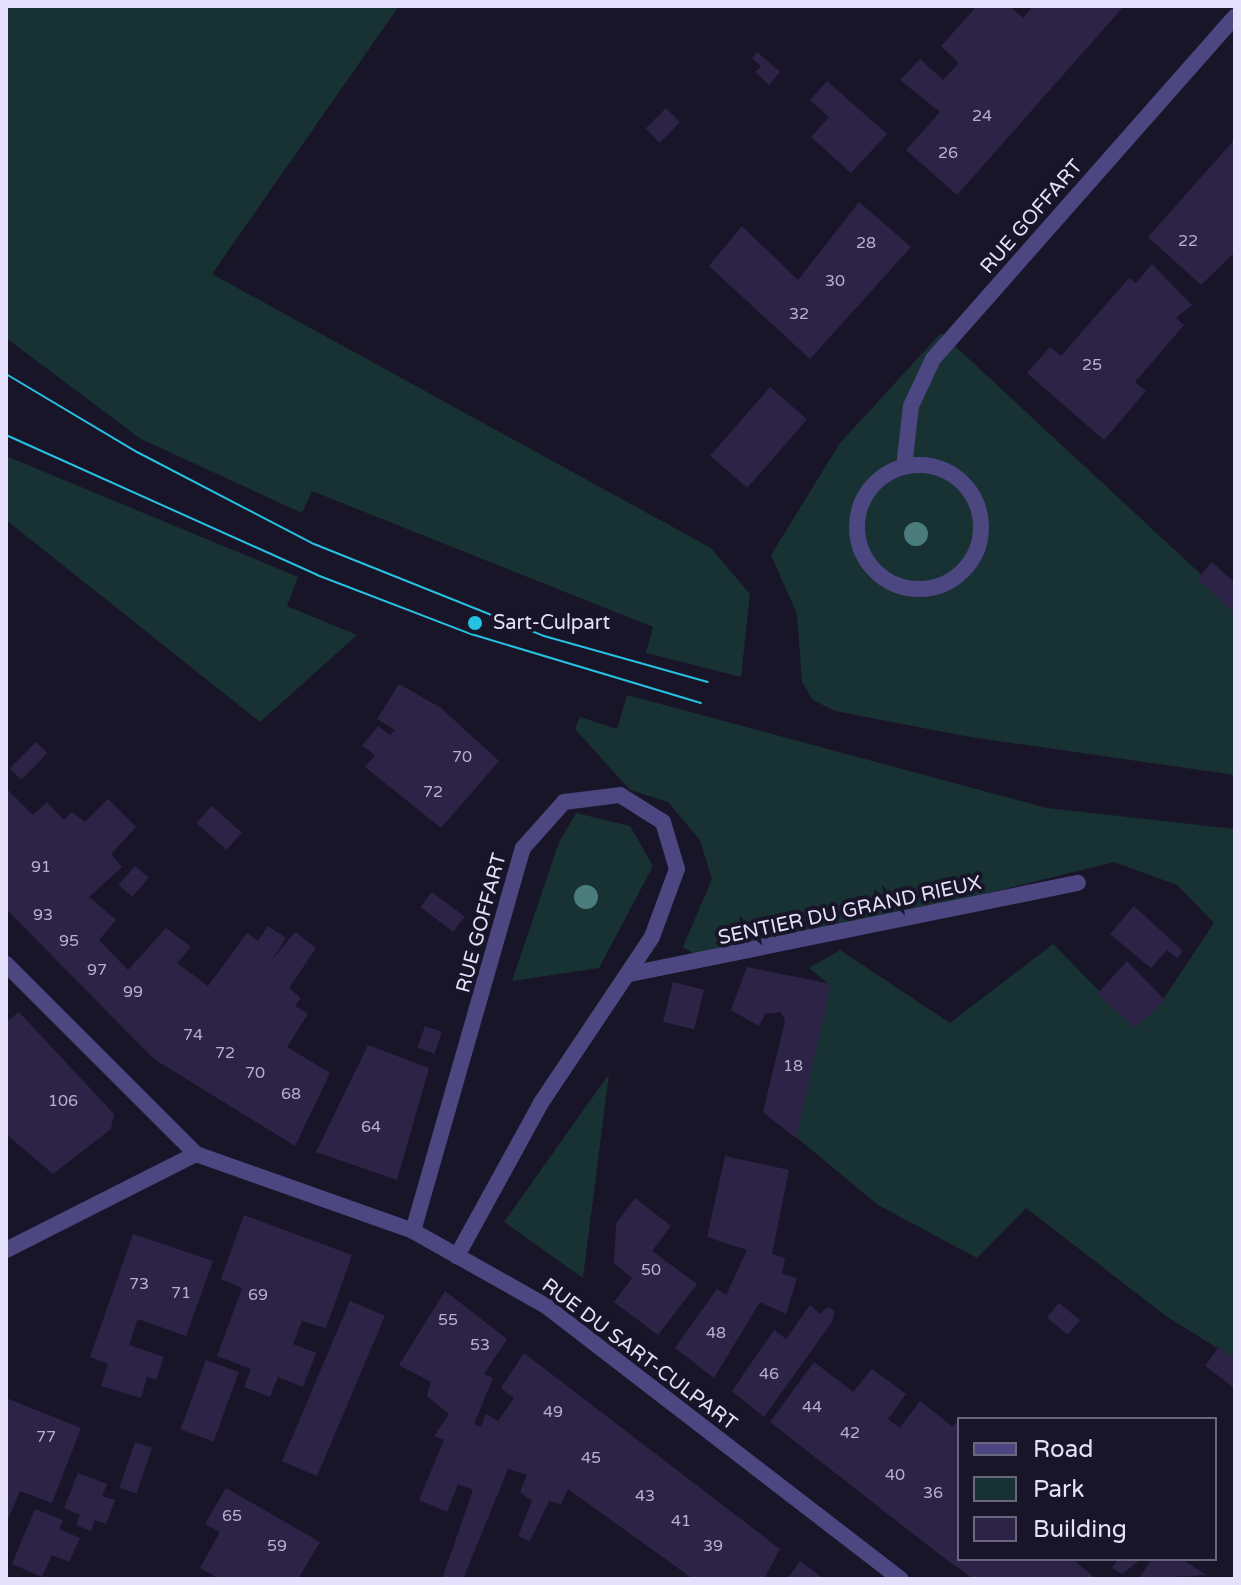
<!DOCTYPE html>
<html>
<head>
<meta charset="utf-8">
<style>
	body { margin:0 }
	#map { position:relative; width:1241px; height:1585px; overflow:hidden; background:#191529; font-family:"Varela Round",sans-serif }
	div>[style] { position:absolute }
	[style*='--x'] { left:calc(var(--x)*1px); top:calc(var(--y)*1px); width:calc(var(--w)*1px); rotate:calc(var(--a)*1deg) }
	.green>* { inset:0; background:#183132 }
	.building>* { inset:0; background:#2d2347; transform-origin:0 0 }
	.lane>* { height:16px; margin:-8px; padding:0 8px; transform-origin:8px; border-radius:8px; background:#4c4681 }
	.street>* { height:16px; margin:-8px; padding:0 8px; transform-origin:8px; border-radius:8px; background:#4c4681 }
	.street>.ring { margin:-8px; padding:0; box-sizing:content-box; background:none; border:16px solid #4c4681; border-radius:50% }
	.tram>* { height:2px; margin:-1px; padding:0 1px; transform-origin:1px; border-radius:1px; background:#26c2e1 }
	.trees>* { width:24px; height:24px; margin:-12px; border-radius:50%; background:#4c7d7d }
	.dots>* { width:22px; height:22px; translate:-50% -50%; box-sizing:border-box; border:4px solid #191529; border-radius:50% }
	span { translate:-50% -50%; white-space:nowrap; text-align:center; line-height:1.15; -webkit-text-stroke:8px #191529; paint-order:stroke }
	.number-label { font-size:16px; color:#b7b1ce }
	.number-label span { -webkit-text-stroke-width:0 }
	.street-label { font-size:20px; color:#e5e0fb }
	.poi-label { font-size:20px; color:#e5e0fb }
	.left { translate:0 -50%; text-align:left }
	.frame { position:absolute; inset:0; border:8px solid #e5e0fb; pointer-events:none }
	.legend { position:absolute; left:957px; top:1417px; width:260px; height:144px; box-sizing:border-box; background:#191529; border:2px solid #6b667d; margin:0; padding:10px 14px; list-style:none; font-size:24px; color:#e5e0fb }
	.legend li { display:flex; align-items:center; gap:16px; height:40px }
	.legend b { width:40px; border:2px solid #6b667d }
</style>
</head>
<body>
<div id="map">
	<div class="green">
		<div style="clip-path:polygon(6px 6px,399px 6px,212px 274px,711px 548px,750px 594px,741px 677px,646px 653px,653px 627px,312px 491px,302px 513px,141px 439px,6px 338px)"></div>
		<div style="clip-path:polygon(941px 333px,1235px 606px,1235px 775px,970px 737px,835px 711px,813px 700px,802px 682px,797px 614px,771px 555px,840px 443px)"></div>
		<div style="clip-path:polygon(6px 456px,298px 577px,287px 606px,357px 635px,260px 722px,6px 520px)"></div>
		<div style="clip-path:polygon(627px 695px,1047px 808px,1235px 829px,1235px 1359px,1166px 1316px,1026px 1208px,977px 1258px,878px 1205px,796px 1137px,830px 985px,809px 968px,840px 950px,950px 1023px,1053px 944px,1135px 1027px,1164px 998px,1214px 923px,1177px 885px,1114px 862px,708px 962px,683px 947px,712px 879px,700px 840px,668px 802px,630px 790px,575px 729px,580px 717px,617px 729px)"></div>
		<div style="clip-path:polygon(576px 813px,630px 826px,653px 866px,599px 968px,512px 981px,559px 842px)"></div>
		<div style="clip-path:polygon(609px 1074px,583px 1278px,504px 1222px)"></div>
	</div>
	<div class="building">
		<div style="clip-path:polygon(977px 6px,1010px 6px,1023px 18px,1033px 6px,1124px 6px,957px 195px,906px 150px,940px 112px,900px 80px,920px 59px,943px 80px,959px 63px,941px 46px)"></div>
		<div style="clip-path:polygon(757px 52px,780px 72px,769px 85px,755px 72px,761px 66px,752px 58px)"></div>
		<div style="clip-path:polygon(827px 81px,887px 134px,851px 173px,811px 137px,829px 117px,810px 100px)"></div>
		<div style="left:666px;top:108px;width:20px;height:29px;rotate:45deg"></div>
		<div style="clip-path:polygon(1235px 139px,1235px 252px,1201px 285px,1148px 237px)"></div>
		<div style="clip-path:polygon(859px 202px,911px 247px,810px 359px,709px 266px,742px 226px,798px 280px)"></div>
		<div style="clip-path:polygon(1152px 264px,1192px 305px,1176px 318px,1184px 325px,1135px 382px,1146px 391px,1104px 440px,1027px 373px,1050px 347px,1061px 356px,1129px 278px,1136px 283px)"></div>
		<div style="left:770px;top:387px;width:49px;height:91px;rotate:41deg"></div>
		<div style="clip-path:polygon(1212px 562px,1235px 583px,1235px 613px,1197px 579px)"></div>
		<div style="clip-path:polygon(399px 684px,441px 708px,499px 761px,441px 828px,365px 767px,375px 755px,362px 746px,378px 726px,390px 735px,395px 730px,377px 719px)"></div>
		<div style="left:36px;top:742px;width:16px;height:37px;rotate:45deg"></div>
		<div style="clip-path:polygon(6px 788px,33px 815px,47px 802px,64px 820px,72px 812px,85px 822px,108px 799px,136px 827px,111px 854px,122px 867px,89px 897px,116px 920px,99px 940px,128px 970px,166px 928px,191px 947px,177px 963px,208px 986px,247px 933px,258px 941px,268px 926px,286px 938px,272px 960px,295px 932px,316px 948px,289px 988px,301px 998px,295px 1006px,308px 1014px,287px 1047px,330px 1073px,295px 1146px,154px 1059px,6px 909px)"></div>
		<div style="left:212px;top:806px;width:40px;height:23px;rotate:42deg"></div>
		<div style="left:135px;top:866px;width:18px;height:25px;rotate:41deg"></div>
		<div style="left:432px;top:892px;width:41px;height:19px;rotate:37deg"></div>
		<div style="clip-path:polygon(1134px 906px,1183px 951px,1177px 958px,1167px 950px,1151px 968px,1110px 934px)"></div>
		<div style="clip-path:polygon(1127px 961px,1165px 1000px,1135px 1028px,1097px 994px)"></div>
		<div style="clip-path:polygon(747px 967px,831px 984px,796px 1138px,763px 1112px,785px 1021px,781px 1012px,765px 1014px,759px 1026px,731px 1010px)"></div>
		<div style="left:673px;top:982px;width:32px;height:41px;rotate:14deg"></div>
		<div style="clip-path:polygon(19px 1012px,114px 1114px,111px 1129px,53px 1174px,6px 1134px,6px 1022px)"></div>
		<div style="left:425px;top:1026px;width:18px;height:23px;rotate:19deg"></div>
		<div style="clip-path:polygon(368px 1045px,429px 1068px,397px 1180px,316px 1152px)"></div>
		<div style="clip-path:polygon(725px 1156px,789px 1170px,772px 1254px,785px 1258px,782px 1274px,797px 1278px,786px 1314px,760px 1302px,714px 1378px,675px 1348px,717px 1289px,726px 1295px,747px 1250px,707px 1237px)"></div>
		<div style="clip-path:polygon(635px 1198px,671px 1226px,652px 1251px,697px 1284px,658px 1335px,614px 1302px,632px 1278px,614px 1263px,616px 1224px)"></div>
		<div style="clip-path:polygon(244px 1215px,352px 1255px,326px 1328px,302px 1321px,293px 1344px,316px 1353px,303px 1387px,278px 1377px,270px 1397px,244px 1387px,251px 1369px,217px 1356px,242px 1288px,221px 1279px)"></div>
		<div style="clip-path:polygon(133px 1234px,213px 1261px,186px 1336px,138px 1319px,129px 1345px,164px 1357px,156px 1380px,147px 1377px,141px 1398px,101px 1386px,108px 1364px,90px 1357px)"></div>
		<div style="clip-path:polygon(445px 1291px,507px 1339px,484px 1374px,493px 1378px,474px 1424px,481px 1427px,486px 1414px,498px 1421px,514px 1398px,501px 1388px,524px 1353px,780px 1549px,764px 1579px,693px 1579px,568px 1489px,561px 1504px,549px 1501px,530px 1541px,518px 1536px,532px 1501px,520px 1492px,527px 1475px,508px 1469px,463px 1579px,442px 1579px,473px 1490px,458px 1484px,447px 1512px,419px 1500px,444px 1440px,434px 1436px,449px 1414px,427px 1396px,431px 1382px,399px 1365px)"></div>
		<div style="left:350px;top:1301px;width:38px;height:174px;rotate:23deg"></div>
		<div style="left:1059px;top:1303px;width:27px;height:19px;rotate:39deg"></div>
		<div style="clip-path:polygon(810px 1305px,820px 1314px,828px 1307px,835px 1311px,832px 1322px,764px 1417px,732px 1391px,774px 1330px,786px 1339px)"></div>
		<div style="clip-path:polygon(1219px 1347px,1235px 1359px,1233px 1387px,1205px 1366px)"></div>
		<div style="left:206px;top:1360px;width:35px;height:74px;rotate:20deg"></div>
		<div style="clip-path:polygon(814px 1362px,853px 1392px,872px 1369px,906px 1394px,888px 1419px,900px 1428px,920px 1401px,952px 1426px,959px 1421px,959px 1559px,1072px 1559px,1096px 1579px,974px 1579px,948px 1561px,770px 1422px)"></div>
		<div style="clip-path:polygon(6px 1398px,81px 1428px,52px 1503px,20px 1491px,6px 1524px)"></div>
		<div style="left:135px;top:1442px;width:18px;height:48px;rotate:19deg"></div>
		<div style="clip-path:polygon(78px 1473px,107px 1484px,102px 1496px,115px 1500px,106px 1524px,95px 1520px,91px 1531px,76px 1525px,80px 1515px,64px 1508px)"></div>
		<div style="clip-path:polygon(226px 1488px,320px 1542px,298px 1579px,220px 1579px,200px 1568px,220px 1532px,205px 1524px)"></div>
		<div style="clip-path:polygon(35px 1509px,63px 1520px,59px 1529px,80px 1538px,69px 1562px,52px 1555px,42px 1577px,12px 1564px)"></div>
		<div style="clip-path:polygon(1118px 1559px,1141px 1559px,1122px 1574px,1112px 1568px)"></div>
		<div style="clip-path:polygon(1152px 1559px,1181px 1559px,1207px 1575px,1138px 1579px)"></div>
		<div style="clip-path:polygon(800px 1561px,824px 1579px,787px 1579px)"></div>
	</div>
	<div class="lane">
		<div style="--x:630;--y:974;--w:457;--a:-11.5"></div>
	</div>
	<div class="street">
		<div class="ring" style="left:857px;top:465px;width:108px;height:108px"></div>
		<div style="--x:904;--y:467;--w:61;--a:-83.5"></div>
		<div style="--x:911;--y:406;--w:52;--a:-64.9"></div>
		<div style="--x:933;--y:359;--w:457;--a:-48.6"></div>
		<div style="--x:6;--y:964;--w:269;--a:45"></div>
		<div style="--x:196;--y:1154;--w:230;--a:19.5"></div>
		<div style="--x:413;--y:1231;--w:153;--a:29.4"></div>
		<div style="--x:546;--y:1306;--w:448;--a:37.6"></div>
		<div style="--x:413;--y:1231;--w:398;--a:-74"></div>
		<div style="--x:523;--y:848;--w:62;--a:-48.3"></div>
		<div style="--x:564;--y:802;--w:56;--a:-7.1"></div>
		<div style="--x:620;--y:795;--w:51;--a:32.1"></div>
		<div style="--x:663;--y:822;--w:49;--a:73.4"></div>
		<div style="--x:677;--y:869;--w:72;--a:110.2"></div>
		<div style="--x:652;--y:937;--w:200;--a:123.8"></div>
		<div style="--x:541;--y:1103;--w:175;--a:118.8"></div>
		<div style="--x:6;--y:1250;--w:213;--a:-26.8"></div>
	</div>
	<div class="tram">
		<div style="--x:6;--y:374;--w:152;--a:30.8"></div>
		<div style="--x:137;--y:452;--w:199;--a:27.5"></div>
		<div style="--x:314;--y:544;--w:248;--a:21.8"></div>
		<div style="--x:544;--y:636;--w:170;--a:15.7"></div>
		<div style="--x:6;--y:435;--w:341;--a:24.2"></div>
		<div style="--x:317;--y:575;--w:165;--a:21"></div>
		<div style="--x:471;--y:634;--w:240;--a:16.7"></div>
	</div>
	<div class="trees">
		<div style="left:916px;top:534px"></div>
		<div style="left:586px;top:897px"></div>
	</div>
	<div class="dots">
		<div style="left:475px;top:623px;background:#26c2e1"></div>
	</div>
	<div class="number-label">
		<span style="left:982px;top:116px">24</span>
		<span style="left:948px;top:153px">26</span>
		<span style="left:1188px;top:241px">22</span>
		<span style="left:866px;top:243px">28</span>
		<span style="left:835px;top:281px">30</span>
		<span style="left:799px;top:314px">32</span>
		<span style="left:1092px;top:365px">25</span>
		<span style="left:462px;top:757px">70</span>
		<span style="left:433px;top:792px">72</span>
		<span style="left:41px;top:867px">91</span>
		<span style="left:43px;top:915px">93</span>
		<span style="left:69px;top:941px">95</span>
		<span style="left:97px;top:970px">97</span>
		<span style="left:133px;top:992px">99</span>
		<span style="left:193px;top:1035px">74</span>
		<span style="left:225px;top:1053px">72</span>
		<span style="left:793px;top:1066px">18</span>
		<span style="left:255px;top:1073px">70</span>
		<span style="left:291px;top:1094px">68</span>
		<span style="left:63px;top:1101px">106</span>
		<span style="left:371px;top:1127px">64</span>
		<span style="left:651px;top:1270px">50</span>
		<span style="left:139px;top:1284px">73</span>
		<span style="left:181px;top:1293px">71</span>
		<span style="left:258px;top:1295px">69</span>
		<span style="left:448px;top:1320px">55</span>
		<span style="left:716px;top:1333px">48</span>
		<span style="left:480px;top:1345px">53</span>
		<span style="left:769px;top:1374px">46</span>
		<span style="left:812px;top:1407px">44</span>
		<span style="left:553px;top:1412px">49</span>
		<span style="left:850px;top:1433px">42</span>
		<span style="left:46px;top:1437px">77</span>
		<span style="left:591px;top:1458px">45</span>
		<span style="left:895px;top:1475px">40</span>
		<span style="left:933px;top:1493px">36</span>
		<span style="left:645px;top:1496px">43</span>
		<span style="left:232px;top:1516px">65</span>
		<span style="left:681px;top:1521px">41</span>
		<span style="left:277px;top:1546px">59</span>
		<span style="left:713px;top:1546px">39</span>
	</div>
	<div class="street-label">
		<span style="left:1032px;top:217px;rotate:-49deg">RUE GOFFART</span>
		<span style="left:850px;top:911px;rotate:-12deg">SENTIER DU GRAND RIEUX</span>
		<span style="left:482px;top:923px;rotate:-75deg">RUE GOFFART</span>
		<span style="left:639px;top:1355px;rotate:37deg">RUE DU SART-CULPART</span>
	</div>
	<div class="poi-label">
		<span class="left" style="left:493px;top:623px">Sart-Culpart</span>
	</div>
	<div class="frame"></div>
	<ul class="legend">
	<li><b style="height:10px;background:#4c4681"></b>Road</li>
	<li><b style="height:22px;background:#183132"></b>Park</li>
	<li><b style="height:22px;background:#2d2347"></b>Building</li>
	</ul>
</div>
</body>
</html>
